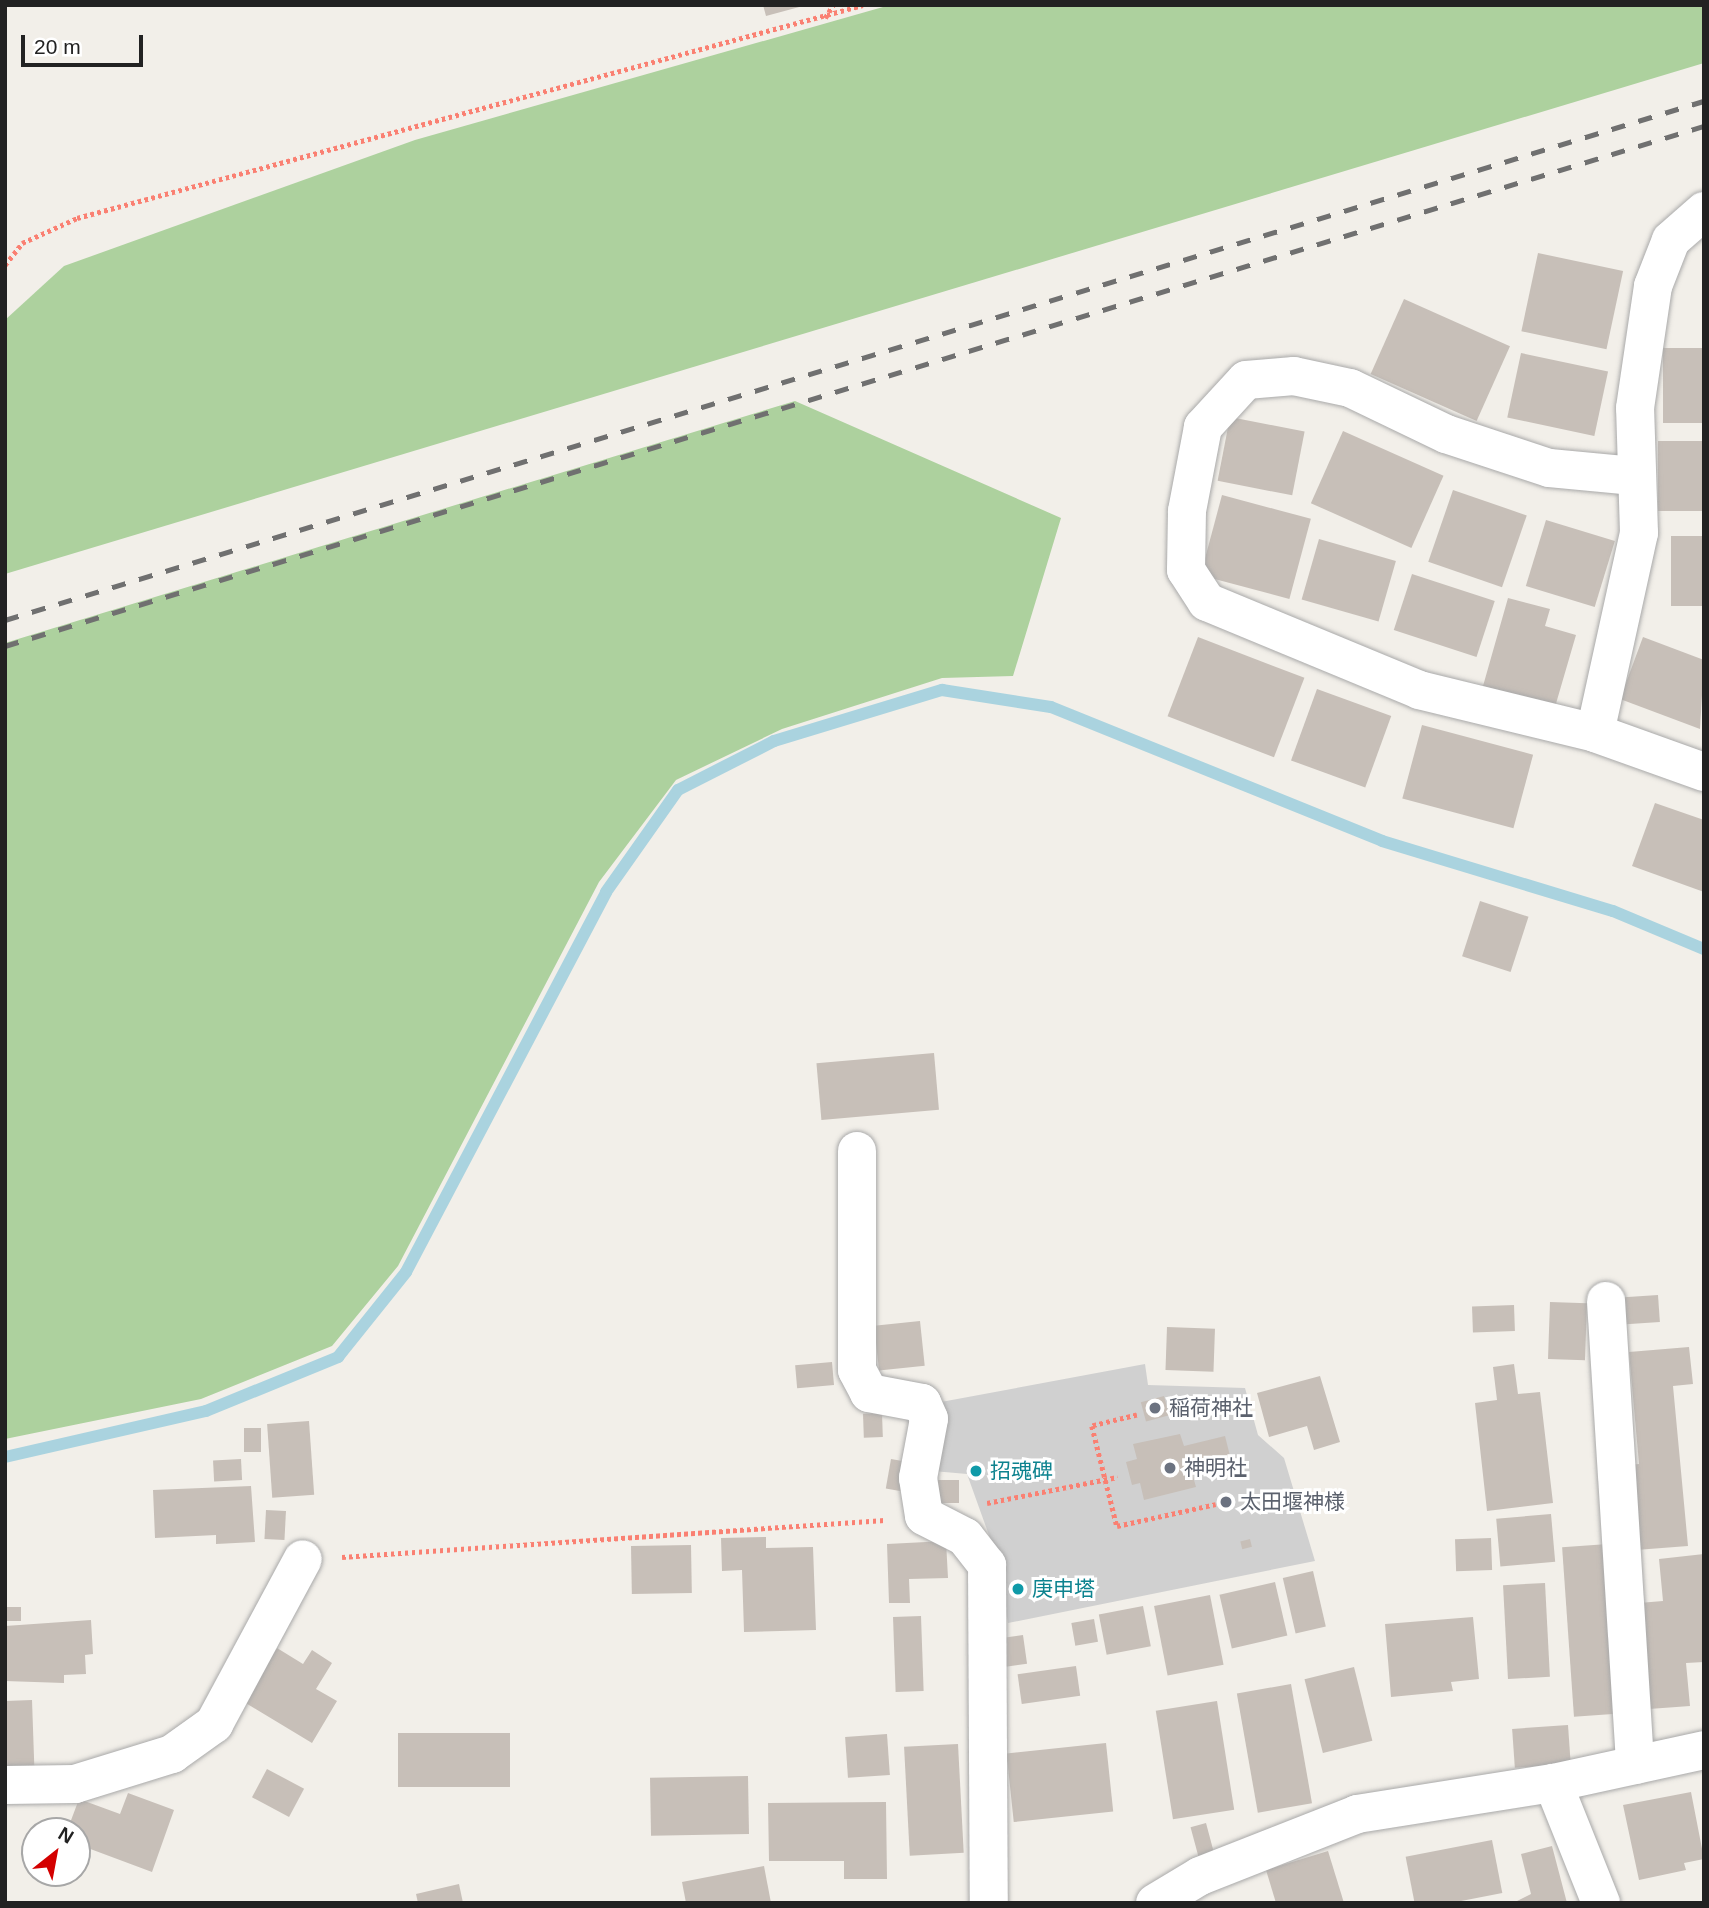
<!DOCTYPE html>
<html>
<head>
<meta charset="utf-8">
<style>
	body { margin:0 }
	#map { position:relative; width:1709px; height:1908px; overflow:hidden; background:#f2efe9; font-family:Arial,"Noto Sans JP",sans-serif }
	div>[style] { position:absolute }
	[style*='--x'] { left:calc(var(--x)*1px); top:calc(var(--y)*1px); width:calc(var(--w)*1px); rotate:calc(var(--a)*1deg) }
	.religious>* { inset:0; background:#d0d0d0 }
	.forest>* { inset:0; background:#add19e }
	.stream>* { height:12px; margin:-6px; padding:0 6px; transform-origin:6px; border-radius:6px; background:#aad3df }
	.building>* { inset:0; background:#c7bfb8; transform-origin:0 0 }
	.path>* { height:4.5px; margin-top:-2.25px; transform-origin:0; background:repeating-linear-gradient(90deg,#fa8072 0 3.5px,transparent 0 7px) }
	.roads { filter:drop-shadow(0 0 2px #a9a9a9) drop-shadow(0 0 2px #a9a9a9) }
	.minor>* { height:38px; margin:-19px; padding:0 19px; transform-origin:19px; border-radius:19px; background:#fff }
	.rail>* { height:5px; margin-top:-2.5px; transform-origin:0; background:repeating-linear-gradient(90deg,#707070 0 14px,transparent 0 28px) }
	.dots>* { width:19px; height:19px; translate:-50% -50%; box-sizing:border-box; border:4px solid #fff; border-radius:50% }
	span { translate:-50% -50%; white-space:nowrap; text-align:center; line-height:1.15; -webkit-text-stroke:6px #fff; paint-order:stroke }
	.worship-label { font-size:21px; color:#5b616d }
	.left { translate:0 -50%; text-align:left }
	.culture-label { font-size:21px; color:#0d838f }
	.frame { position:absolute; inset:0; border:7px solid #222; pointer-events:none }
	.north { position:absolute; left:21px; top:1817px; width:70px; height:70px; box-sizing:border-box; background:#fff; border:2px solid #a7a7a7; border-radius:50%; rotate:31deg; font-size:19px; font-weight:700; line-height:28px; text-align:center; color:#222 }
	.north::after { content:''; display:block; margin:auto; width:24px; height:32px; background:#d40000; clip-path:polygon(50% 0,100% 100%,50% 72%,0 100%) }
	.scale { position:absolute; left:21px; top:35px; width:122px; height:32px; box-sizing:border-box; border:4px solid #222; border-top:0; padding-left:9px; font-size:21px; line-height:24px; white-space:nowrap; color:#222; -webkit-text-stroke:5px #fff; paint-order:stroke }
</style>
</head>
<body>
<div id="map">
	<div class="religious">
		<div style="clip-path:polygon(1145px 1364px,1148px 1385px,1245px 1388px,1258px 1435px,1284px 1458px,1315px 1561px,1008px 1623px,995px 1552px,967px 1474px,933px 1471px,941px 1402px)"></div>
	</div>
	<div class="forest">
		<div style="clip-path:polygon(890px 5px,1704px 5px,1704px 63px,5px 574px,5px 320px,64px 266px,415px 140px)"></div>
		<div style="clip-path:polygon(795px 401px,1061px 518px,1013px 676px,942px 678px,782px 729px,676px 780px,599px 882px,398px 1266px,332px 1346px,201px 1399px,5px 1439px,5px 643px)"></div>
	</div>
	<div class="stream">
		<div style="--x:5;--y:1457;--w:206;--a:-12.9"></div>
		<div style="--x:206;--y:1411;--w:143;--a:-22.2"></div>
		<div style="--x:338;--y:1357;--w:109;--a:-51.3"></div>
		<div style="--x:406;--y:1272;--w:429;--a:-62.2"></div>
		<div style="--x:606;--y:892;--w:125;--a:-54.8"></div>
		<div style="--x:678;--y:790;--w:108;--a:-27"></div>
		<div style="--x:774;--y:741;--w:176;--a:-16.9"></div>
		<div style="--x:942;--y:690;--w:110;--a:8.9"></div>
		<div style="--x:1051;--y:707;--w:357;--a:22"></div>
		<div style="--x:1382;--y:841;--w:241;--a:16.9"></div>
		<div style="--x:1613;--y:911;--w:99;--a:22.7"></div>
	</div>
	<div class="building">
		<div style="clip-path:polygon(763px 5px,803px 5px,803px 6px,766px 16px)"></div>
		<div style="left:1538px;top:253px;width:87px;height:80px;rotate:12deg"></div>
		<div style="left:1404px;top:299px;width:116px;height:82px;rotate:24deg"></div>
		<div style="left:1663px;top:348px;width:41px;height:75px"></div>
		<div style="left:1521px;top:353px;width:89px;height:66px;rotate:12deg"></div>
		<div style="left:1230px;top:417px;width:76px;height:65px;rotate:11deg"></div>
		<div style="left:1343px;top:431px;width:110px;height:79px;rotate:24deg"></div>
		<div style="left:1704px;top:441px;width:70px;height:46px;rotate:90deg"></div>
		<div style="left:1453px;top:490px;width:78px;height:76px;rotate:19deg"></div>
		<div style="left:1222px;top:495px;width:92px;height:83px;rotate:15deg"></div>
		<div style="left:1546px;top:520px;width:72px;height:69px;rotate:17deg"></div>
		<div style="left:1704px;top:536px;width:70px;height:33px;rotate:90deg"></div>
		<div style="left:1319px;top:539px;width:80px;height:63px;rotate:16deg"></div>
		<div style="left:1412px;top:574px;width:87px;height:59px;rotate:18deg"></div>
		<div style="clip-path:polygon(1508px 598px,1550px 609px,1545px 626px,1576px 635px,1555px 707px,1483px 686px)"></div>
		<div style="left:1198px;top:637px;width:114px;height:85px;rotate:21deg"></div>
		<div style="clip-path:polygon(1643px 637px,1704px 660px,1700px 729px,1620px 699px)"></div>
		<div style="left:1317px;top:689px;width:79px;height:76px;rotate:20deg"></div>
		<div style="left:1422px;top:725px;width:115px;height:76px;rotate:15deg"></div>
		<div style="clip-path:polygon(1655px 803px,1704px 820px,1704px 892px,1632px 866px)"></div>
		<div style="left:1480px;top:901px;width:51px;height:58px;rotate:18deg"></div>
		<div style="left:934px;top:1053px;width:57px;height:118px;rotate:85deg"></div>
		<div style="left:1658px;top:1295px;width:27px;height:34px;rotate:86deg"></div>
		<div style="left:1550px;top:1302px;width:37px;height:57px;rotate:2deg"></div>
		<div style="left:1514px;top:1305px;width:26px;height:42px;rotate:88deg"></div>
		<div style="left:920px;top:1321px;width:45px;height:46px;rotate:84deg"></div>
		<div style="left:1167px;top:1327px;width:48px;height:43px;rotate:2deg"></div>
		<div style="clip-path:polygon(1689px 1347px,1693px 1384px,1673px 1386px,1688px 1546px,1636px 1550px,1629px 1465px,1639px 1464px,1629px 1352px)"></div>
		<div style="left:832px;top:1362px;width:23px;height:37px;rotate:85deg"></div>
		<div style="clip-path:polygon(1514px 1364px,1518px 1394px,1540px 1392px,1553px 1503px,1487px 1511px,1475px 1403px,1497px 1400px,1493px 1367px)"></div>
		<div style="clip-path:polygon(1320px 1376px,1340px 1442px,1314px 1450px,1307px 1426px,1269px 1437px,1257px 1393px)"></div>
		<div style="left:1164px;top:1396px;width:20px;height:24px;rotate:75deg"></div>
		<div style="left:882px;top:1413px;width:24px;height:19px;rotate:88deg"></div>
		<div style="left:309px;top:1421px;width:74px;height:42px;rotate:86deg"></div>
		<div style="left:244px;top:1428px;width:17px;height:24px"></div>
		<div style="clip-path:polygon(1180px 1434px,1184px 1446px,1225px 1436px,1232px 1464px,1192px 1473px,1196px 1487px,1144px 1500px,1140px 1483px,1132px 1485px,1126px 1462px,1137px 1459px,1133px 1444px)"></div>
		<div style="left:241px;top:1459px;width:21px;height:28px;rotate:87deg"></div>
		<div style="left:891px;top:1459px;width:23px;height:30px;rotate:10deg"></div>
		<div style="left:937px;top:1480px;width:22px;height:23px"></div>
		<div style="clip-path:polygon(251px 1486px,255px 1542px,216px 1544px,216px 1535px,155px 1538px,153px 1490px)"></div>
		<div style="clip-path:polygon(1231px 1496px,1232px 1506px,1221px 1508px,1219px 1499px)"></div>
		<div style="left:266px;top:1510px;width:20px;height:29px;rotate:3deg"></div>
		<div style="left:1551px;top:1514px;width:48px;height:55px;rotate:85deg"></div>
		<div style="clip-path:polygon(766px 1537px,766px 1548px,813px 1547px,816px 1630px,744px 1632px,742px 1570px,722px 1571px,721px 1538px)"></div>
		<div style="left:1491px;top:1538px;width:32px;height:36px;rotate:88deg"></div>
		<div style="left:1250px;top:1539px;width:8px;height:10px;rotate:76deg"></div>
		<div style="clip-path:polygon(946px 1541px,948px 1578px,909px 1579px,910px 1603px,889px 1603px,887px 1544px)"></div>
		<div style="left:1608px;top:1544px;width:170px;height:46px;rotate:86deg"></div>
		<div style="left:691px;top:1545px;width:48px;height:60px;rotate:89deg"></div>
		<div style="clip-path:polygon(1704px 1554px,1704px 1662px,1686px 1663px,1690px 1706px,1649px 1709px,1639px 1603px,1663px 1601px,1659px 1559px)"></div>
		<div style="left:1313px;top:1571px;width:57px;height:31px;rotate:77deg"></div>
		<div style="left:1275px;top:1582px;width:55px;height:57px;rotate:77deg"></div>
		<div style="left:1545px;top:1583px;width:94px;height:42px;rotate:87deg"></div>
		<div style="left:1210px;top:1595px;width:71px;height:57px;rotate:79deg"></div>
		<div style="left:1143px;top:1606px;width:41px;height:45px;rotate:79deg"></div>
		<div style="left:5px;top:1607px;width:16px;height:14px"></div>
		<div style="left:921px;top:1616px;width:75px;height:28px;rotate:88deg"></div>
		<div style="clip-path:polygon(1473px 1617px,1479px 1679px,1451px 1682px,1453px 1691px,1391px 1697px,1385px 1624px)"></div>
		<div style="left:1094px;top:1619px;width:23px;height:23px;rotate:80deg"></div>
		<div style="clip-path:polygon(91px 1620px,93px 1654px,85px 1655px,86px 1674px,64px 1675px,64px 1683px,5px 1681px,5px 1626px)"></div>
		<div style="left:1023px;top:1635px;width:29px;height:25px;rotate:82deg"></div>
		<div style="clip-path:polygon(277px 1648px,303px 1664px,312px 1650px,332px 1663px,316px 1689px,337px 1701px,312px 1743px,244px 1702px)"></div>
		<div style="left:1076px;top:1666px;width:30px;height:59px;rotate:82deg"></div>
		<div style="left:1354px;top:1667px;width:76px;height:51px;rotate:76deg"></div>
		<div style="left:1291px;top:1684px;width:121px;height:55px;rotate:80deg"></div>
		<div style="left:32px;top:1700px;width:72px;height:27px;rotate:88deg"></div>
		<div style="left:1217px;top:1701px;width:110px;height:62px;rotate:81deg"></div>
		<div style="left:1568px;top:1725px;width:39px;height:56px;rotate:86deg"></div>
		<div style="left:398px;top:1733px;width:112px;height:54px"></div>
		<div style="left:887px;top:1734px;width:41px;height:42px;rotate:86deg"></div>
		<div style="left:1106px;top:1743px;width:69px;height:100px;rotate:84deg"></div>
		<div style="left:958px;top:1744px;width:109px;height:54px;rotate:87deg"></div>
		<div style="left:267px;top:1769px;width:42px;height:32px;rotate:28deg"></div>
		<div style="left:748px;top:1776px;width:58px;height:98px;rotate:89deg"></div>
		<div style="clip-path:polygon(1691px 1792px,1704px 1859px,1684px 1863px,1686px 1870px,1639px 1880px,1623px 1805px)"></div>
		<div style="clip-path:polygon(128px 1793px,174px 1810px,152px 1872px,77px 1844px,77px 1831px,67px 1831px,79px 1799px,120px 1814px)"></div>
		<div style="clip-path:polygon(886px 1802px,887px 1879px,844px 1879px,844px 1861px,769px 1861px,768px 1803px)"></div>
		<div style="left:1206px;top:1823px;width:31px;height:16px;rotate:75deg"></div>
		<div style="left:1492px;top:1840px;width:54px;height:88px;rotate:79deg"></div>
		<div style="clip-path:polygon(1552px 1846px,1567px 1903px,1513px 1903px,1531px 1894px,1521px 1854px)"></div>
		<div style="clip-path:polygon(1328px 1851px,1344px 1903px,1276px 1903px,1266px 1870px)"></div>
		<div style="clip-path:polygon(764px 1866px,771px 1903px,686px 1903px,682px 1882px)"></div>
		<div style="clip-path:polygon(459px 1884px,463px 1903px,418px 1903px,416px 1894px)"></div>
	</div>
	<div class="path">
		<div style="--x:825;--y:18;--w:15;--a:-58"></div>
		<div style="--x:5;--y:265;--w:28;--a:-52"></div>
		<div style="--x:22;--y:243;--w:60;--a:-24.4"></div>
		<div style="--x:77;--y:218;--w:814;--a:-15.16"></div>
		<div style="--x:1137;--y:1415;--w:46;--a:166.3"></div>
		<div style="--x:1092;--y:1426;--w:103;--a:76"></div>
		<div style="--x:1117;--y:1526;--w:101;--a:-12.5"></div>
		<div style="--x:987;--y:1503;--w:133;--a:-11.3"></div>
		<div style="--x:342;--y:1557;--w:544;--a:-3.9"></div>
	</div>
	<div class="roads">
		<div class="minor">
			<div style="--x:1634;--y:476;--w:85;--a:-174.6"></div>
			<div style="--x:1549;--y:468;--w:108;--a:-161.7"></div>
			<div style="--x:1446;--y:434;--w:106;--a:-154.4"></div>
			<div style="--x:1350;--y:388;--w:57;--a:-167.9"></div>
			<div style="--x:1294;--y:376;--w:48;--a:175.2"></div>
			<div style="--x:1246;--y:380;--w:64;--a:132.5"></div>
			<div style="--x:1203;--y:427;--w:86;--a:100.8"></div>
			<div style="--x:1187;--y:511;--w:59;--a:91"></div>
			<div style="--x:1186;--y:570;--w:38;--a:57"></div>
			<div style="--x:1207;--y:602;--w:230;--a:22.5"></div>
			<div style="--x:1419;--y:690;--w:181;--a:13.7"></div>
			<div style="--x:1595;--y:733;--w:116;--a:19.7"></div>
			<div style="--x:1595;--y:733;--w:205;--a:-77.6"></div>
			<div style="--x:1639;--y:533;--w:125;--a:-91.8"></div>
			<div style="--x:1635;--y:408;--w:123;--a:-81.6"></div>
			<div style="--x:1653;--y:286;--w:49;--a:-68.6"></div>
			<div style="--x:1671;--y:240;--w:44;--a:-41.3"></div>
			<div style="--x:857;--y:1151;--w:219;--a:90"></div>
			<div style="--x:857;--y:1370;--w:26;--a:62"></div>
			<div style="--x:869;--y:1393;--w:54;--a:10.7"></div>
			<div style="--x:922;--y:1403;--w:17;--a:66"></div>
			<div style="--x:929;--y:1419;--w:60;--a:100.6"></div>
			<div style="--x:918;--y:1478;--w:38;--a:81"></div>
			<div style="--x:924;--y:1516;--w:46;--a:27.1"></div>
			<div style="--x:965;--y:1537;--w:36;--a:52"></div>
			<div style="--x:987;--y:1565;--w:338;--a:89.7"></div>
			<div style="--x:1606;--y:1301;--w:465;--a:86.4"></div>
			<div style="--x:1553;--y:1783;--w:129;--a:68.2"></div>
			<div style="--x:5;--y:1785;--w:70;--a:-0.8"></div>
			<div style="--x:75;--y:1784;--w:102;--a:-17.2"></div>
			<div style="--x:172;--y:1754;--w:52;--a:-35.5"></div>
			<div style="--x:214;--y:1724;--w:187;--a:-61.7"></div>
			<div style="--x:1155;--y:1903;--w:52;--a:-31"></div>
			<div style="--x:1200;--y:1876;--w:169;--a:-21.5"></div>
			<div style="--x:1357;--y:1814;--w:198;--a:-9"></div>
			<div style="--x:1553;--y:1783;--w:155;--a:-12.3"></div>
		</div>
	</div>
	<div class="rail">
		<div style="--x:5;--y:620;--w:1777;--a:-16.99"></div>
		<div style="--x:5;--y:646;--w:1777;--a:-17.02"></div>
	</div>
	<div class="dots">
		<div style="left:1155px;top:1408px;background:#6b7280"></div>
		<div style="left:1170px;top:1468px;background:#6b7280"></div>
		<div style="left:976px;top:1471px;background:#0f9aa8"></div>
		<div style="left:1226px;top:1502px;background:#6b7280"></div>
		<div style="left:1018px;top:1589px;background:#0f9aa8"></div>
	</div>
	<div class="worship-label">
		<span class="left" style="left:1169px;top:1408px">稲荷神社</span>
		<span class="left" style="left:1184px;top:1468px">神明社</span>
		<span class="left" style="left:1240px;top:1502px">太田堰神様</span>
	</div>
	<div class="culture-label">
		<span class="left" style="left:990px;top:1471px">招魂碑</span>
		<span class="left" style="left:1032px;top:1589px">庚申塔</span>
	</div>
	<div class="frame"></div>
	<div class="north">N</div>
	<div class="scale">20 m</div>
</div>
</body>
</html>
